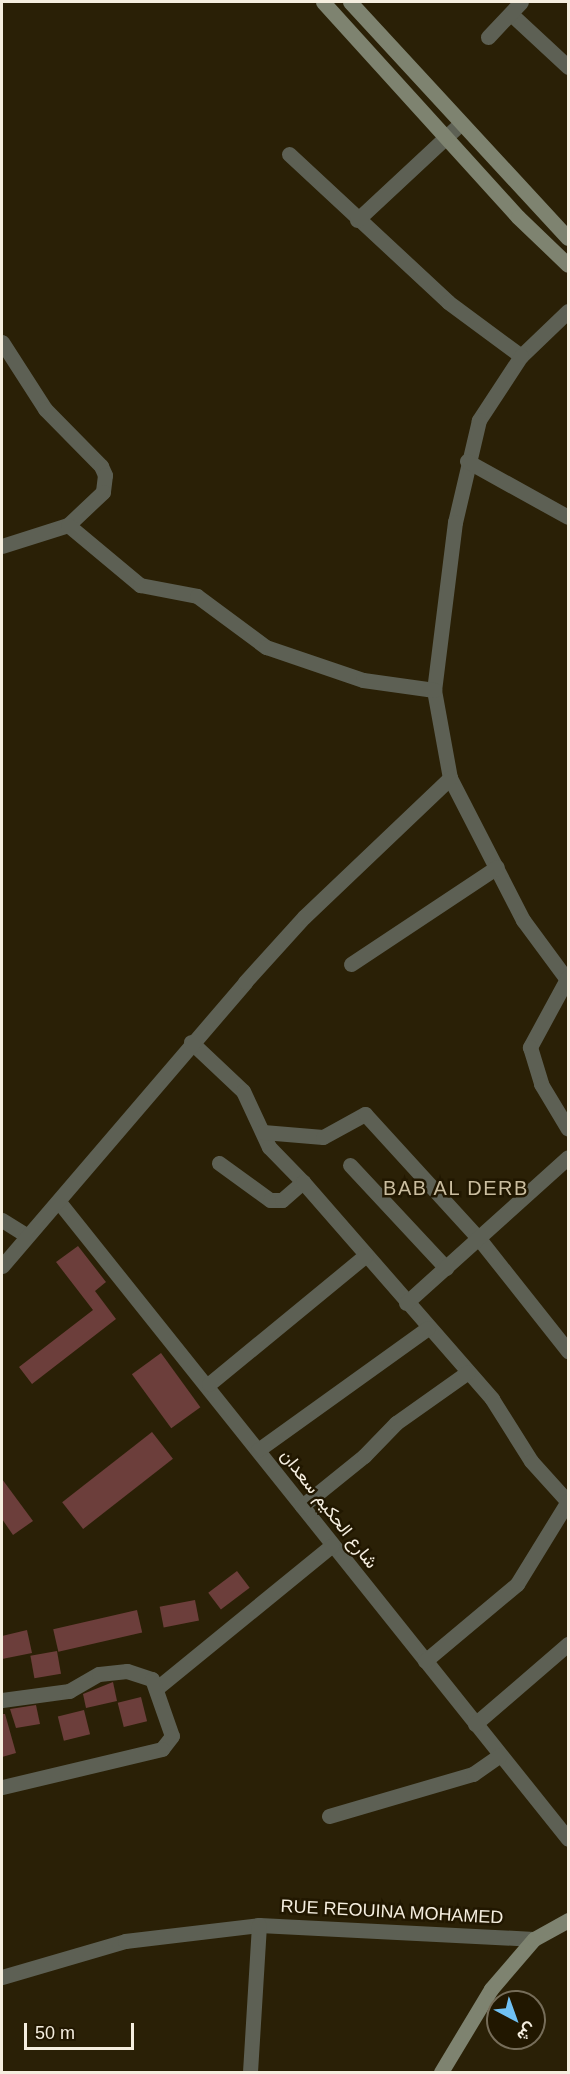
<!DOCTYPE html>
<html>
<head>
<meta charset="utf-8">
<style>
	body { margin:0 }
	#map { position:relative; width:570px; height:2074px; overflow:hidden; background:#2a2006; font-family:Helvetica,Vazirmatn,sans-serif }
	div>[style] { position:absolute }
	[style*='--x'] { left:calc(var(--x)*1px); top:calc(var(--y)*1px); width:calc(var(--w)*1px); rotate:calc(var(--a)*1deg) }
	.building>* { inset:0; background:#6c3e3b; transform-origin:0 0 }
	.minor>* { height:15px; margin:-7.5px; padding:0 7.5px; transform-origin:7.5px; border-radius:7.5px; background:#5d6054 }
	.secondary>* { height:15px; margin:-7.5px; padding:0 7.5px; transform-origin:7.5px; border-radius:7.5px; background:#7e8370 }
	span { translate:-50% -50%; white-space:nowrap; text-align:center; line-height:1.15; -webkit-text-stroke:5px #211700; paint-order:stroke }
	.street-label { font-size:18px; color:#f5eedf }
	.neighbourhood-label { font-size:20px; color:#cabd9f; letter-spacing:1.5px }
	.frame { position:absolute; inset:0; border:3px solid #f5eedf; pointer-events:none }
	.north { position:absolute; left:486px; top:1990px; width:60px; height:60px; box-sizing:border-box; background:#211700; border:2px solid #766d59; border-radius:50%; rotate:139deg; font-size:16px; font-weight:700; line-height:24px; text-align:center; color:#f5eedf }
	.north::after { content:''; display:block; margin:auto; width:21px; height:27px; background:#70c1f4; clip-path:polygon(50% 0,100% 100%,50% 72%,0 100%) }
	.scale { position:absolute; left:24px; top:2023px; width:110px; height:27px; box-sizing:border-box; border:3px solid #f5eedf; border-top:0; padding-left:8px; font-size:18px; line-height:21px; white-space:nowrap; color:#f5eedf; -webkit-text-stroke:4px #211700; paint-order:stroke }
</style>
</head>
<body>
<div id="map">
	<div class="building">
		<div style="clip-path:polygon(78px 1246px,106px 1282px,95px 1291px,116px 1319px,32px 1384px,19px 1367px,93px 1310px,56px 1262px)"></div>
		<div style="left:161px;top:1353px;width:67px;height:36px;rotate:54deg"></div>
		<div style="left:152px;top:1432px;width:34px;height:114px;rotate:52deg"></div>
		<div style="clip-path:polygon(2px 1479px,33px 1521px,13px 1535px,2px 1519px)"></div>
		<div style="left:237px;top:1571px;width:21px;height:36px;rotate:53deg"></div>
		<div style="left:195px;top:1600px;width:21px;height:36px;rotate:79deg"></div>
		<div style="left:137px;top:1610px;width:23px;height:86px;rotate:77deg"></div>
		<div style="clip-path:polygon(27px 1630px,32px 1653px,2px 1659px,2px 1636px)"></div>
		<div style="left:57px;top:1651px;width:23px;height:27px;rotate:80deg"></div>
		<div style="clip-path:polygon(113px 1682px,117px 1701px,86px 1708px,83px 1694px)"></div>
		<div style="left:141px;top:1697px;width:25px;height:24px;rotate:76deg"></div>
		<div style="clip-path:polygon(36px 1705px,40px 1724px,16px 1728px,10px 1709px)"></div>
		<div style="left:84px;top:1710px;width:25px;height:27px;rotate:76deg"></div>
		<div style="clip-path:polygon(2px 1714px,5px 1714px,16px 1753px,2px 1757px)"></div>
	</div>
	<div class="minor">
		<div style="--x:511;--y:14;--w:78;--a:42.9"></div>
		<div style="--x:488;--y:37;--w:48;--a:-46.7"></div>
		<div style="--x:289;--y:154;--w:217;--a:42.9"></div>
		<div style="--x:448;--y:302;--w:91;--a:36.5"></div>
		<div style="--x:357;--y:220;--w:142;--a:-43"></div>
		<div style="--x:568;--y:311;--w:65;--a:136.2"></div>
		<div style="--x:521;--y:356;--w:77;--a:123.3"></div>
		<div style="--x:479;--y:420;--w:105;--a:103.2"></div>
		<div style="--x:455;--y:522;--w:169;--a:97.1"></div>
		<div style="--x:434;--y:690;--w:89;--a:79.7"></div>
		<div style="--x:450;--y:778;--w:160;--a:62.8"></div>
		<div style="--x:523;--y:920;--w:76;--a:53.6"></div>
		<div style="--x:2;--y:342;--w:80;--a:57.3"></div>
		<div style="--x:45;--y:409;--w:80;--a:45.5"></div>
		<div style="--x:101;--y:466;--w:10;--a:66"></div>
		<div style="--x:105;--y:475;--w:17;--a:97"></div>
		<div style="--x:103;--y:492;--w:48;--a:136.7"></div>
		<div style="--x:68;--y:525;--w:69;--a:162.3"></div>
		<div style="--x:467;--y:461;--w:115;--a:29"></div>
		<div style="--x:68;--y:525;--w:94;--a:39.8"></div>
		<div style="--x:140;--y:585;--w:58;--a:10.9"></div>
		<div style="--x:197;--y:596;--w:86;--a:36.5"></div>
		<div style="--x:266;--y:647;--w:102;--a:18.8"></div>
		<div style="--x:363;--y:680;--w:72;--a:8"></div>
		<div style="--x:351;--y:964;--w:175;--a:-33.6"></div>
		<div style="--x:568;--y:977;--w:80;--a:118.5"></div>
		<div style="--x:530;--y:1047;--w:39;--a:73"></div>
		<div style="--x:541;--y:1084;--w:52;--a:59"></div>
		<div style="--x:191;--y:1042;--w:71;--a:43.3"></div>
		<div style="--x:243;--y:1091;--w:62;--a:65.1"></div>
		<div style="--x:269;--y:1147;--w:49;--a:45.8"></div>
		<div style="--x:263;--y:1132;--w:60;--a:4.8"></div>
		<div style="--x:323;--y:1137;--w:48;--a:-28.7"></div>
		<div style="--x:365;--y:1114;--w:171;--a:47.6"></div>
		<div style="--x:480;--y:1240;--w:142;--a:51.6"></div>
		<div style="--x:219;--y:1163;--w:63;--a:36"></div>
		<div style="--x:270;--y:1200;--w:12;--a:0"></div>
		<div style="--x:282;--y:1200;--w:28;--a:-41"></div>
		<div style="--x:303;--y:1182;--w:288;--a:48.9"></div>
		<div style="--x:492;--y:1399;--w:73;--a:57.8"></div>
		<div style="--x:531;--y:1461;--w:55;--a:47.9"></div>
		<div style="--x:350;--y:1165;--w:141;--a:47"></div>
		<div style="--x:59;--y:1202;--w:815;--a:51.37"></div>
		<div style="--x:2;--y:1220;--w:28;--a:32"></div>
		<div style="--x:2;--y:1266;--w:374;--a:-49.4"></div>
		<div style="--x:245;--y:982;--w:88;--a:-47.8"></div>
		<div style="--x:304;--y:917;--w:202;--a:-43.6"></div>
		<div style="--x:406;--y:1303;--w:218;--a:-42"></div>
		<div style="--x:209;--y:1384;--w:203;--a:-39.4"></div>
		<div style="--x:258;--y:1450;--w:209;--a:-35.7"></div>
		<div style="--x:302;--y:1506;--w:80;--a:-38.9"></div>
		<div style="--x:364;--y:1456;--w:46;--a:-45.9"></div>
		<div style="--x:396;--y:1423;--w:88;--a:-35.3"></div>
		<div style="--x:425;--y:1661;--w:120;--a:-39.9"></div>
		<div style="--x:517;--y:1584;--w:97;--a:-58.4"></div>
		<div style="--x:157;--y:1688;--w:225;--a:-39.2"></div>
		<div style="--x:2;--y:1700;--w:68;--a:-7.7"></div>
		<div style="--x:69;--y:1691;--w:34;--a:-30"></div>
		<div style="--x:99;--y:1674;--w:28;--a:-6"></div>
		<div style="--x:127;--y:1671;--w:26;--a:18"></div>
		<div style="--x:152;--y:1679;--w:60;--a:70.7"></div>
		<div style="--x:172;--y:1736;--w:16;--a:128"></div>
		<div style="--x:162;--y:1749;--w:164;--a:166.6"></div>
		<div style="--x:475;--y:1724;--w:123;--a:-40.7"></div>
		<div style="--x:329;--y:1816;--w:150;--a:-16.3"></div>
		<div style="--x:473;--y:1774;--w:32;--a:-35"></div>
		<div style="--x:2;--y:1977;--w:128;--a:-16.3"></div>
		<div style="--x:125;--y:1941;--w:135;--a:-6.8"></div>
		<div style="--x:259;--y:1925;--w:275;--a:2.9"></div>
		<div style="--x:250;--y:2072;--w:147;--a:-86.5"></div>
	</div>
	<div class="secondary">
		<div style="--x:323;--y:2;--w:290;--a:47.8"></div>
		<div style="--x:518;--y:217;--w:69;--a:43.8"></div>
		<div style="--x:350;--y:2;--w:321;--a:47.3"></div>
		<div style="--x:441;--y:2072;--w:97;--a:-58.9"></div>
		<div style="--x:491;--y:1989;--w:66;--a:-49.3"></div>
		<div style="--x:534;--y:1939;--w:39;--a:-29"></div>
	</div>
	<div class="street-label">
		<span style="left:329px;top:1509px;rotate:52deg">شارع الحكيم سعدان</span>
		<span style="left:392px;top:1912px;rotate:3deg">RUE REOUINA MOHAMED</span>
	</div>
	<div class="neighbourhood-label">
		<span style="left:456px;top:1188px">BAB AL DERB</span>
	</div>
	<div class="frame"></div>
	<div class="north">ش</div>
	<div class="scale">50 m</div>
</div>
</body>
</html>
